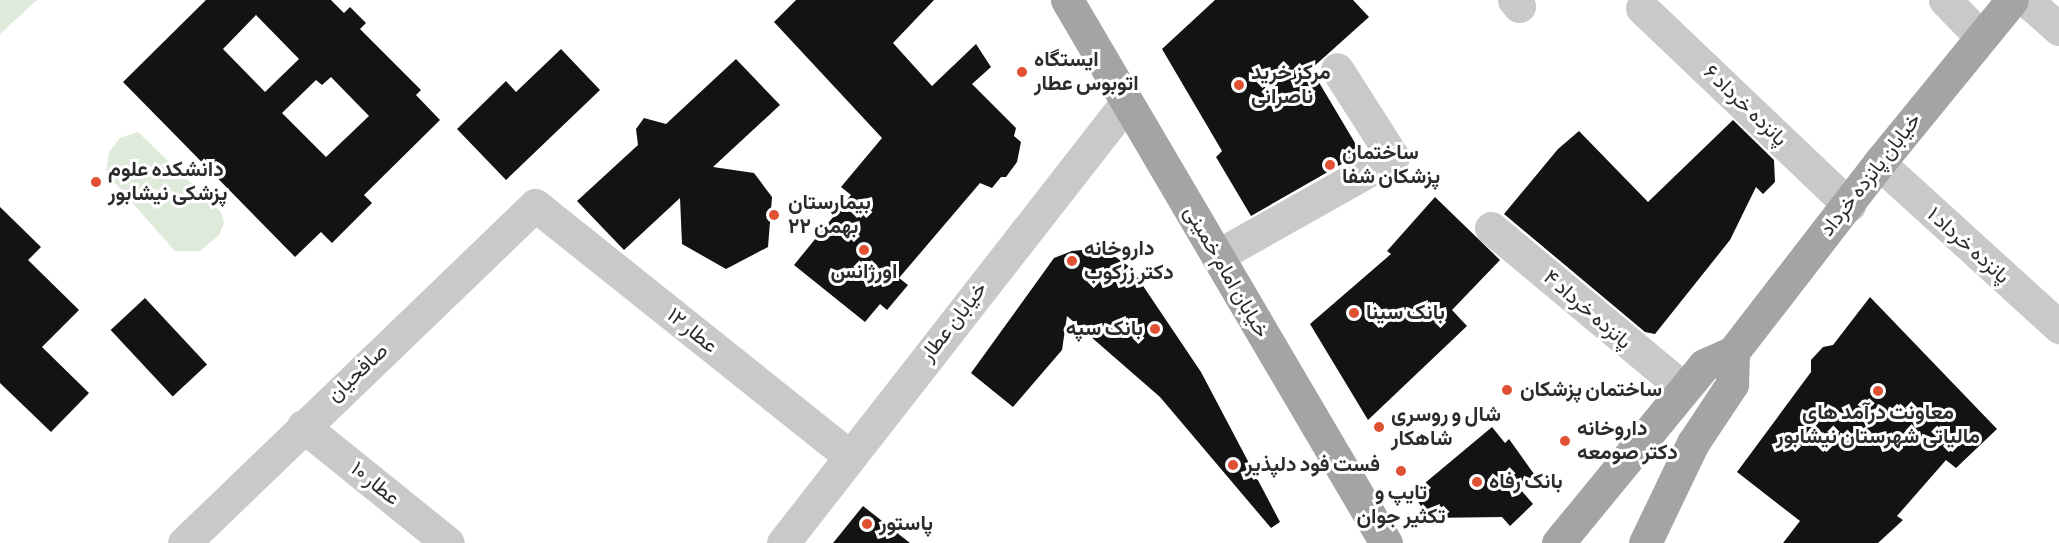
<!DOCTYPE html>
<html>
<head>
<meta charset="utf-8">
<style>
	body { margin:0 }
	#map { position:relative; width:2059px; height:543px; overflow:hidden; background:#fff; font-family:"Sofia Sans Condensed",Vazirmatn,sans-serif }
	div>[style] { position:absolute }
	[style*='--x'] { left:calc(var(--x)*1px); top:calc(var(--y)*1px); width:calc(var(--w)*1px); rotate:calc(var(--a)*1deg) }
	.green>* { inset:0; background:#deeada }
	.building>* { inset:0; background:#131313; transform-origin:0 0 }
	.minor>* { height:33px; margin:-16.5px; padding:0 16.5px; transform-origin:16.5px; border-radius:16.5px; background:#c9c9c9 }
	.major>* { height:33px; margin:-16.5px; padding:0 16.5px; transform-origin:16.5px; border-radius:16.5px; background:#a4a4a4 }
	.dots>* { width:16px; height:16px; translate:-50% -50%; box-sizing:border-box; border:3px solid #fff; border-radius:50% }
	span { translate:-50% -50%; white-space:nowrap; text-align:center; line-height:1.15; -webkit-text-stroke:6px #fff; paint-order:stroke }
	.poi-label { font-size:21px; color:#2c2c2c; font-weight:700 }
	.left { translate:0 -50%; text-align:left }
	.right { translate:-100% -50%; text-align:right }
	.street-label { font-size:21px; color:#2c2c2c }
</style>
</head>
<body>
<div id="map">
	<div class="green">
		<div style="clip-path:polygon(0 0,37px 0,0 34px)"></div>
		<div style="clip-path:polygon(138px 132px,221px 212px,224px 223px,219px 235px,200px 251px,175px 251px,106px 173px,109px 152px,120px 138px)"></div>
	</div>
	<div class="building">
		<div style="clip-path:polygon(evenodd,206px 0,331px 0,344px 13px,350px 7px,366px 23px,360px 29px,421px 90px,416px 95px,440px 120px,364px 195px,372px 203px,332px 243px,321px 232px,295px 257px,123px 82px,206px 0,256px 15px,299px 59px,265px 92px,223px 49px,256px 15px,206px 0,331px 77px,369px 116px,326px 157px,282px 113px,316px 80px,322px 85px,331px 77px)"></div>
		<div style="clip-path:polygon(796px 0,934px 0,893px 43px,932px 86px,976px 44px,991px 67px,972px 84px,1016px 128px,1014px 136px,1021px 142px,1017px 162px,1006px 177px,1001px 177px,992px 188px,980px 183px,899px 278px,908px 285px,887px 310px,880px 304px,865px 322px,794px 265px,851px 195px,841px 187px,882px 138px,774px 22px)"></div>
		<div style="clip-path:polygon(1215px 0,1353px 0,1369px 17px,1311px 69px,1361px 153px,1251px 216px,1216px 157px,1222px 151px,1162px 49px)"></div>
		<div style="clip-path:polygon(561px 49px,600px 90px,506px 180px,457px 129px,506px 81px,516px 92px)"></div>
		<div style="clip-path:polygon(736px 59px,780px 105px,713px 167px,754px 173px,772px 197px,768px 247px,726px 269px,682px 244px,680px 198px,624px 250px,577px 201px,638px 145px,636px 129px,644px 118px,666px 124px)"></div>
		<div style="clip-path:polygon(1733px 120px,1774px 160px,1775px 182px,1763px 194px,1756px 187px,1730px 240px,1655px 334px,1645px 332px,1504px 214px,1558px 149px,1579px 131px,1648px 202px)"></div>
		<div style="clip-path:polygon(1435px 197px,1500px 260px,1452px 310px,1467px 326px,1368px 420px,1310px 324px,1391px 254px,1387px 251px)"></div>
		<div style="clip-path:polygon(0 207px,41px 247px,28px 260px,79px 310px,42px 347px,89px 393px,51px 432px,0 383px)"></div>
		<div style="clip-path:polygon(1103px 248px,1131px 268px,1201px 372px,1280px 522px,1271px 528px,1160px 397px,1067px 316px,1062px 350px,1013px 407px,971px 373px,1054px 258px,1072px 251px)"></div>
		<div style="clip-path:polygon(1870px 297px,1997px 429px,1956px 468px,1946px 460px,1897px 516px,1903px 520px,1878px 543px,1783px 543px,1800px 521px,1737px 472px,1811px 372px,1811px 360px,1823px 347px,1833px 345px)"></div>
		<div style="left:145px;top:298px;width:91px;height:47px;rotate:47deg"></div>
		<div style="clip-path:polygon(1492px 427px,1505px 443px,1509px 439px,1534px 474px,1520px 489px,1533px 504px,1510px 526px,1502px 517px,1428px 518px,1413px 493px)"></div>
		<div style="clip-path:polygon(863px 506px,910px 543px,833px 543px)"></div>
	</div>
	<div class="minor">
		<div style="--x:1514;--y:0;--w:8;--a:50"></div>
		<div style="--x:1945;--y:0;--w:52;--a:45.8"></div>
		<div style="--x:2026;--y:0;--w:44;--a:41.3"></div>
		<div style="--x:1642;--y:8;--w:286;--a:43.6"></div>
		<div style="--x:1879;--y:163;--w:244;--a:42.3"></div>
		<div style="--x:1491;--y:228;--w:251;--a:39.8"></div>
		<div style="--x:1217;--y:256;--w:202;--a:-29.4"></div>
		<div style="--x:1393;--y:157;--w:104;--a:-122.5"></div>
		<div style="--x:303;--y:426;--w:186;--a:38.9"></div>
		<div style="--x:184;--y:543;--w:487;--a:-43.9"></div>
		<div style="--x:535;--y:205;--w:402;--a:38.6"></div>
		<div style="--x:783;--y:543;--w:559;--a:-52.04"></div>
	</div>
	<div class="major">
		<div style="--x:1067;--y:0;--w:630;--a:59.57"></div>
		<div style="--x:1558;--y:543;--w:230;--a:-50.6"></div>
		<div style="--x:1704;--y:365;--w:32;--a:-24"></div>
		<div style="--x:1733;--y:352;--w:239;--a:-52.3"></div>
		<div style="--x:1879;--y:163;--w:210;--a:-50.8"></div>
		<div style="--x:1645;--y:543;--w:111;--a:-64.4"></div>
		<div style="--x:1693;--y:443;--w:71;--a:-56.5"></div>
		<div style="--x:1732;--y:384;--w:32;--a:-88"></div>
	</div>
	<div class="dots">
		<div style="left:1022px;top:72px;background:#df5132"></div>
		<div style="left:1239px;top:85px;background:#df5132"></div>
		<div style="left:1330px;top:165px;background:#df5132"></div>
		<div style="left:96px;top:182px;background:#df5132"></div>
		<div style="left:774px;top:215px;background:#df5132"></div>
		<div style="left:864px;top:250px;background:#df5132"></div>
		<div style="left:1072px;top:261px;background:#df5132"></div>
		<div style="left:1354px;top:313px;background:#df5132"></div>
		<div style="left:1155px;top:329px;background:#df5132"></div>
		<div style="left:1507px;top:390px;background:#df5132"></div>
		<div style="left:1878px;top:391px;background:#df5132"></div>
		<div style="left:1379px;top:427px;background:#df5132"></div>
		<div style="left:1565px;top:441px;background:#df5132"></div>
		<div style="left:1233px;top:465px;background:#df5132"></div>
		<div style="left:1401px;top:471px;background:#df5132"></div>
		<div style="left:1477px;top:482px;background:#df5132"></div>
		<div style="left:867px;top:524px;background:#df5132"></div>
	</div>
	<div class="poi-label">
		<span class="left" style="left:1034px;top:72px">ایستگاه<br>اتوبوس عطار</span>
		<span class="left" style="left:1251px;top:85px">مرکز خرید<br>ناصرانی</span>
		<span class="left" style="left:1342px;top:165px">ساختمان<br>پزشکان شفا</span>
		<span class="left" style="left:108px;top:182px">دانشکده علوم<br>پزشکی نیشابور</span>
		<span class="left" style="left:788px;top:215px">بیمارستان<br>۲۲ بهمن</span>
		<span class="left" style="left:1084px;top:261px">داروخانه<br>دکتر زرکوب</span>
		<span style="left:864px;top:272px">اورژانس</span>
		<span class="left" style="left:1366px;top:313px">بانک سینا</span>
		<span class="right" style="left:1143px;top:329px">بانک سپه</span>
		<span class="left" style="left:1520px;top:390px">ساختمان پزشکان</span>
		<span style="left:1878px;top:425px">معاونت درآمد های<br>مالیاتی شهرستان نیشابور</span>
		<span class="left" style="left:1391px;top:427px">شال و روسری<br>شاهکار</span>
		<span class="left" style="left:1577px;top:441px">داروخانه<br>دکتر صومعه</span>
		<span class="left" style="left:1245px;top:465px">فست فود دلپذیر</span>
		<span class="left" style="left:1489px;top:482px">بانک رفاه</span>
		<span style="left:1401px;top:505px">تایپ و<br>تکثیر جوان</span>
		<span class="left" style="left:879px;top:524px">پاستور</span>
	</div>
	<div class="street-label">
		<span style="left:1745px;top:106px;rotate:44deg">پانزده خرداد ۶</span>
		<span style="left:1871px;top:175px;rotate:-52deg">خیابان پانزده خرداد</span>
		<span style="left:1968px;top:246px;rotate:42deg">پانزده خرداد ۱</span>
		<span style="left:1226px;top:272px;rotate:60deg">خیابان امام خمینی</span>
		<span style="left:1587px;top:310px;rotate:41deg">پانزده خرداد ۴</span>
		<span style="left:954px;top:322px;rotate:-52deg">خیابان عطار</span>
		<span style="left:692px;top:331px;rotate:39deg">عطار ۱۲</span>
		<span style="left:358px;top:373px;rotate:-43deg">صافحیان</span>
		<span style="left:375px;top:484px;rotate:39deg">عطار ۱۰</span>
	</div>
</div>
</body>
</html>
